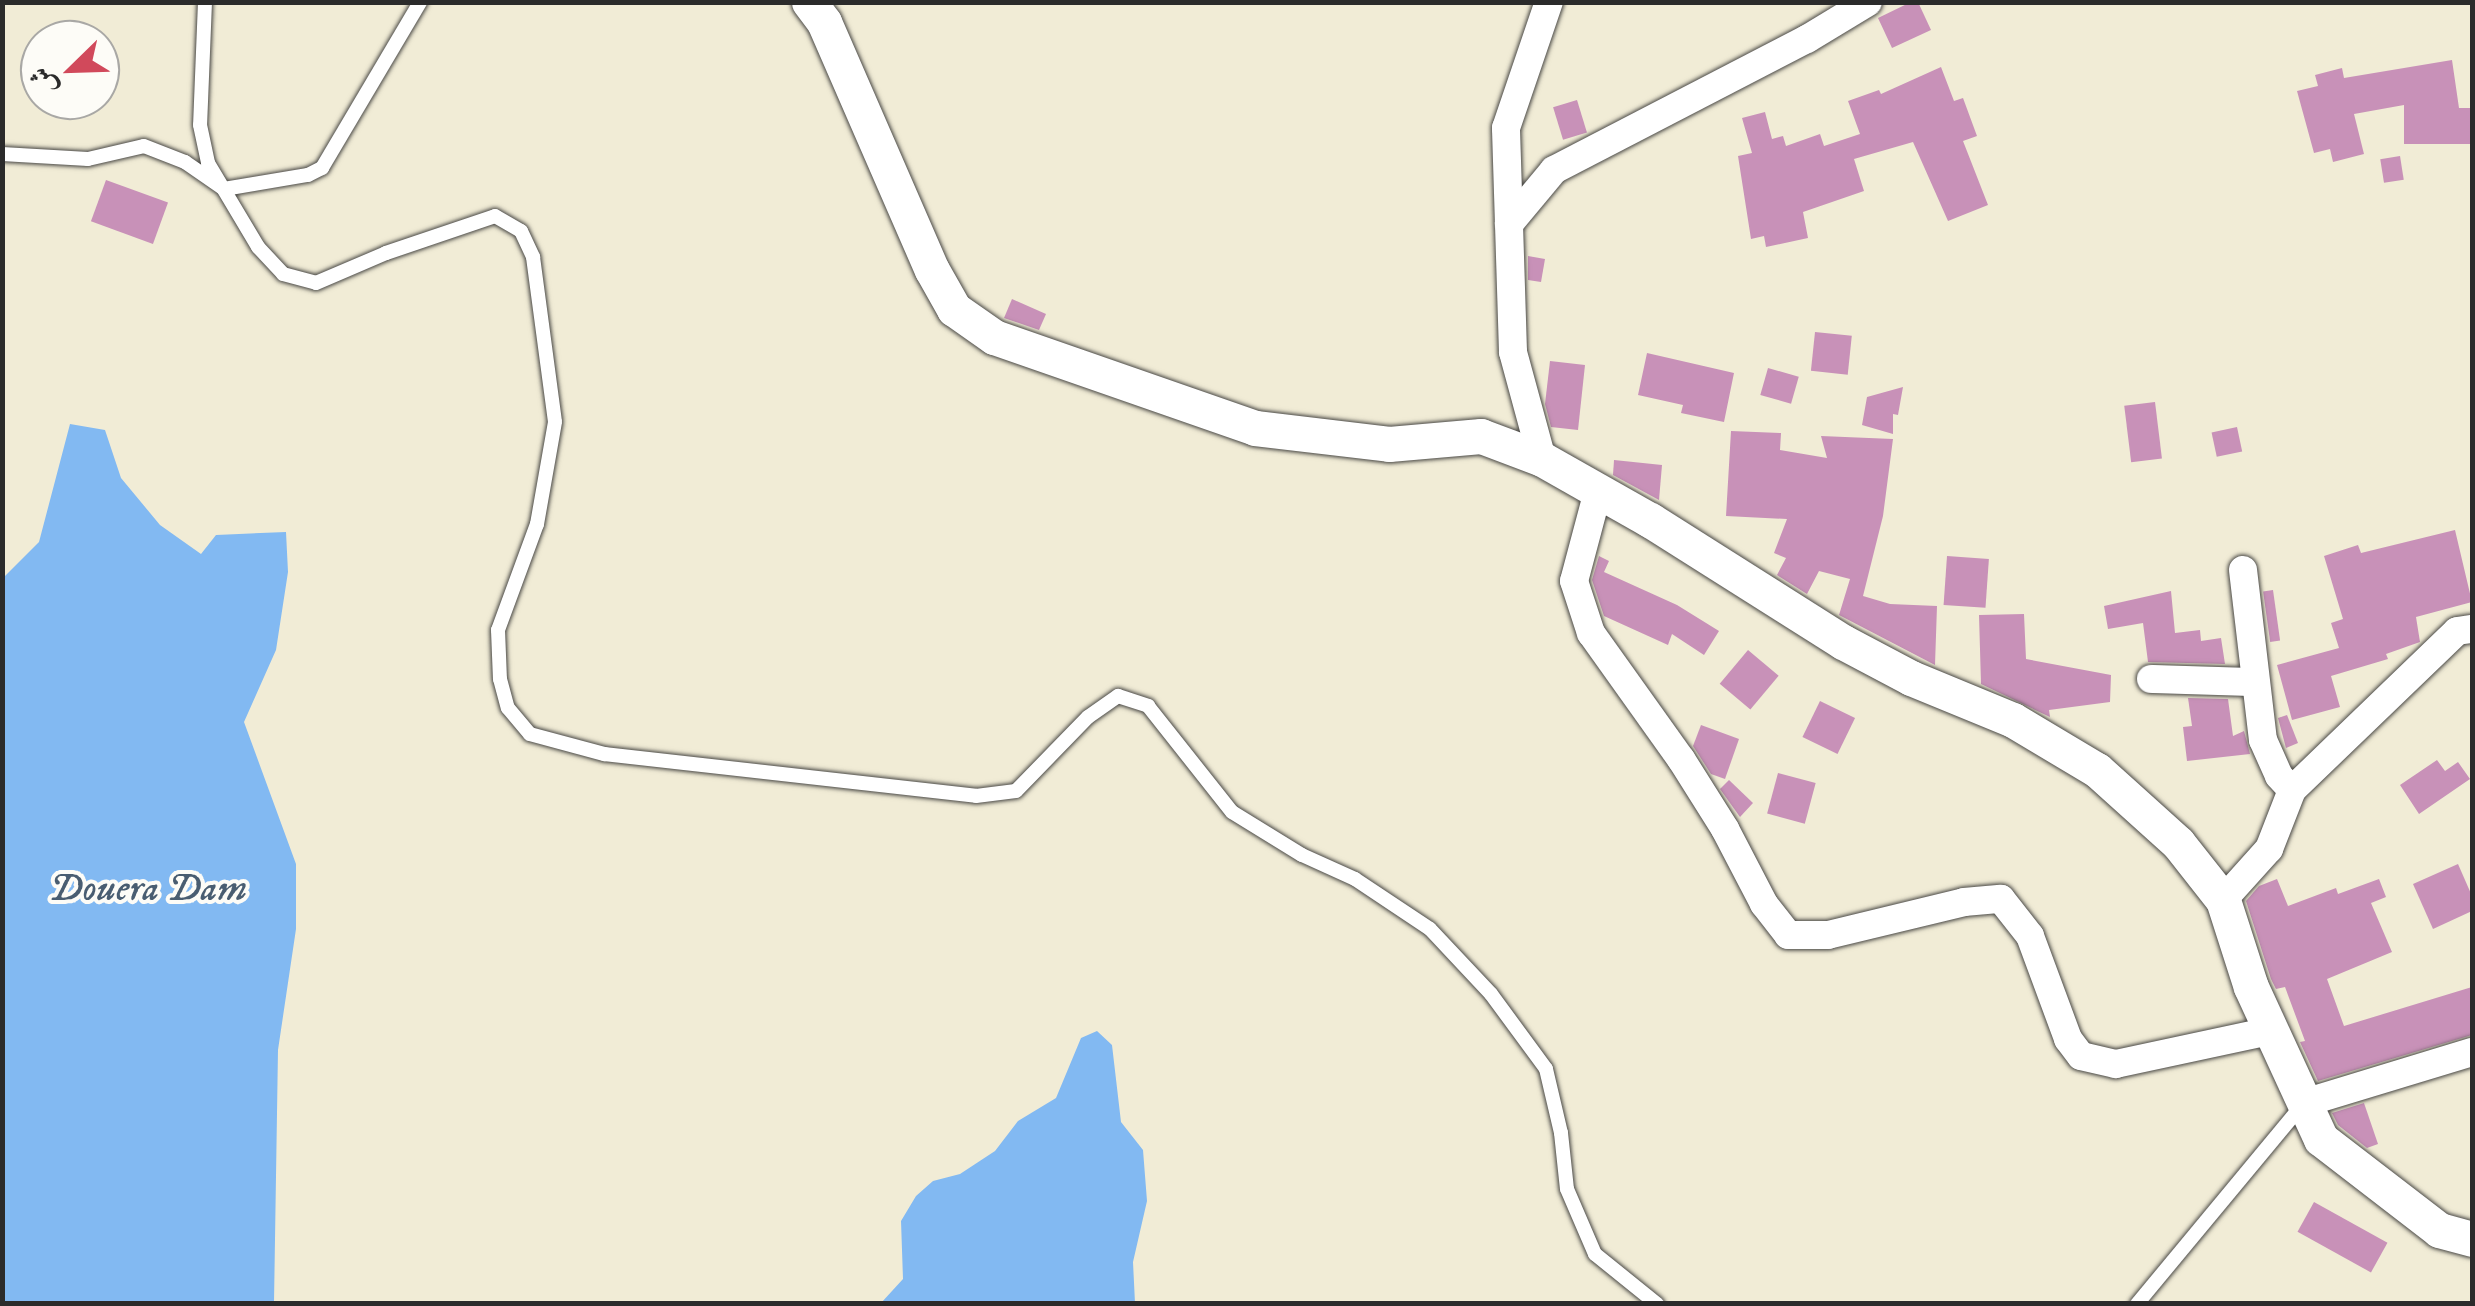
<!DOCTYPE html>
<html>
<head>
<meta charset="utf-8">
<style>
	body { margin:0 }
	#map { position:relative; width:2475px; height:1306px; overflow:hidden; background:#f1ecd6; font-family:"IM FELL DW Pica",Amiri,serif }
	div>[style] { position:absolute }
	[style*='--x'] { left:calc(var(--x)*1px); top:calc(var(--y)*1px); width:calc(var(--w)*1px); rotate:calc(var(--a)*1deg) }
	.water>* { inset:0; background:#82b9f2 }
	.building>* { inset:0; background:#c891b8; transform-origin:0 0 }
	.roads { filter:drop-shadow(0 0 2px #494845) drop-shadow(0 0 2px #494845) }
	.service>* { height:14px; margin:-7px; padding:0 7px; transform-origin:7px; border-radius:7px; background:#fff }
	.minor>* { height:28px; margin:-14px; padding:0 14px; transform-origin:14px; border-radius:14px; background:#fff }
	.tertiary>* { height:35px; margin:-17.5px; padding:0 17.5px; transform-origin:17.5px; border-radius:17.5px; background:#fff }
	span { translate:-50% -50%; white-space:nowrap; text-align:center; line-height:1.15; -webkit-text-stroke:8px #fdfcf7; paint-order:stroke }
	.water-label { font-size:38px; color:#495d71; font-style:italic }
	.frame { position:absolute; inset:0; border:5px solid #2b2b2b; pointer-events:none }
	.north { position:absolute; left:20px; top:20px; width:100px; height:100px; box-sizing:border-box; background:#fdfcf7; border:2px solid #a9a8a5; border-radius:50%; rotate:247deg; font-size:28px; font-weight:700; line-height:40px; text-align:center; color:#2b2b2b }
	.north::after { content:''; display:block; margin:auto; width:35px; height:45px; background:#d1495b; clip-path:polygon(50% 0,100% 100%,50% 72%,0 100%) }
</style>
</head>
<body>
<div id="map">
	<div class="water">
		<div style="clip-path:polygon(70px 424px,105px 430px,121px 478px,160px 525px,201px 554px,216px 535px,286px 532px,288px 572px,276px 650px,244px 722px,296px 864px,296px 929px,278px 1050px,274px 1303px,3px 1303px,3px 578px,39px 542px)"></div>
		<div style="clip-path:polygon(1097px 1031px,1112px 1045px,1121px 1122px,1143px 1150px,1147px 1201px,1133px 1262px,1135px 1303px,881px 1303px,903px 1279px,901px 1221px,916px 1196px,933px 1181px,960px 1174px,995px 1151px,1018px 1121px,1056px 1098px,1081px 1038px)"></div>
	</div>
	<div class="building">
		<div style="clip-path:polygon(1911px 2px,1918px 2px,1931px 30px,1892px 48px,1878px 18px)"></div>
		<div style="clip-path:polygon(2452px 60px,2459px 108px,2472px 108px,2472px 144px,2404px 144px,2404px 105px,2354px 114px,2364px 154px,2333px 162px,2330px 149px,2314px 153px,2297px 91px,2318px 86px,2315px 75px,2342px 68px,2344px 78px)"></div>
		<div style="clip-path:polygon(1941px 67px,1954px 101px,1963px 98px,1977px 136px,1963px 141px,1988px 205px,1948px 221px,1913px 142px,1854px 159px,1864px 191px,1803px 212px,1808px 238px,1766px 247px,1764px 236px,1751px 239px,1738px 156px,1752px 153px,1742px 118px,1765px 112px,1772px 139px,1783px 136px,1786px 146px,1820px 134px,1824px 146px,1860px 134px,1848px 101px,1879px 90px,1881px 94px)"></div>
		<div style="left:1577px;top:100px;width:34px;height:25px;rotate:73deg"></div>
		<div style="left:2400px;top:156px;width:24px;height:20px;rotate:81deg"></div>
		<div style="left:106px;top:180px;width:66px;height:44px;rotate:20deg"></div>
		<div style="clip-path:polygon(1528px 256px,1545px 259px,1541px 282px,1528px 280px)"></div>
		<div style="clip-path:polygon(1012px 299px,1046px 314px,1039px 330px,1004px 318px)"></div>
		<div style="left:1815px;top:332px;width:37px;height:39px;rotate:6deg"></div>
		<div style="clip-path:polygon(1647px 353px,1734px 373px,1724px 422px,1681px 413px,1683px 405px,1638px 395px)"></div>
		<div style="clip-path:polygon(1550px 361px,1585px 365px,1578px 430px,1551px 427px,1545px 404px)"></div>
		<div style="left:1768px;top:368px;width:32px;height:28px;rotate:16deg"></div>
		<div style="clip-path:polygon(1903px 387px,1898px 415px,1893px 414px,1893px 434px,1862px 425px,1867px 397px)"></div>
		<div style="left:2155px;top:402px;width:57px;height:31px;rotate:83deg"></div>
		<div style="left:2237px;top:427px;width:25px;height:26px;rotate:78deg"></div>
		<div style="clip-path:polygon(1731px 431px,1781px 433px,1780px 450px,1827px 458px,1821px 436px,1893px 439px,1883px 516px,1863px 596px,1890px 604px,1937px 606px,1935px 665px,1839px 615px,1850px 579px,1819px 571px,1807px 594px,1777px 575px,1786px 558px,1774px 553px,1787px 519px,1726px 516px)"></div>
		<div style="clip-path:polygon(1614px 460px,1662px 465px,1659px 500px,1613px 475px)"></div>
		<div style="clip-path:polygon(2455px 530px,2472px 602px,2416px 617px,2420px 642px,2386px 654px,2388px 659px,2331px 676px,2340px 707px,2292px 720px,2277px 665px,2339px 648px,2331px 623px,2343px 619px,2324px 556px,2358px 545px,2361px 553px)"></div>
		<div style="clip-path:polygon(1599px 556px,1609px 561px,1604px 572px,1677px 605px,1719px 631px,1704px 655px,1672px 634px,1668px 645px,1604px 616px,1592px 580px)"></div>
		<div style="left:1947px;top:556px;width:42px;height:49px;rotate:4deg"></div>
		<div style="left:2273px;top:590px;width:51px;height:10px;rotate:82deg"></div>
		<div style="clip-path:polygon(2171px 591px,2175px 633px,2200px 630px,2201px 641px,2221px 638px,2225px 664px,2148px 662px,2143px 623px,2108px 629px,2104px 606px)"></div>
		<div style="clip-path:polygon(2024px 614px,2026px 659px,2111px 675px,2110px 702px,2049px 710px,2050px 717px,1981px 684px,1979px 615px)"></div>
		<div style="left:1748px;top:650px;width:40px;height:44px;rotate:40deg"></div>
		<div style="clip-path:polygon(2188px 698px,2228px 699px,2233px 736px,2244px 731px,2250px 754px,2187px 761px,2183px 727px,2192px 726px)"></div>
		<div style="left:1820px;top:701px;width:39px;height:40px;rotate:26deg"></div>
		<div style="clip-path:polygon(2287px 715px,2298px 743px,2286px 748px,2278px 718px)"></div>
		<div style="clip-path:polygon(1701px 725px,1739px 739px,1725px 779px,1711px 774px,1693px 746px)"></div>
		<div style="clip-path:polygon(2437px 760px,2445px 771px,2458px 762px,2470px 779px,2419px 814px,2400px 785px)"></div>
		<div style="left:1778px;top:773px;width:39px;height:42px;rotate:15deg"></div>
		<div style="clip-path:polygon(1729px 780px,1753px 803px,1740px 817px,1720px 789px)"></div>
		<div style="clip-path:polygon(2458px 864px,2472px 896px,2472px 911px,2433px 929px,2413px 884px)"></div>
		<div style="clip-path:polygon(2277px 879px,2288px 906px,2336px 888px,2338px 894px,2379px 879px,2386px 897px,2371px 903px,2392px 952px,2327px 979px,2344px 1026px,2472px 987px,2472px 1035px,2318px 1081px,2300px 1042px,2305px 1041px,2285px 987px,2276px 989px,2271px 979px,2246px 901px,2259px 886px)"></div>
		<div style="clip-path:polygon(2364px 1103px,2378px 1144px,2367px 1148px,2338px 1125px,2332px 1113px)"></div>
		<div style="left:2314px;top:1202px;width:84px;height:34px;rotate:29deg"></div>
	</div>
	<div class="roads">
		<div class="service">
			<div style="--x:205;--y:2;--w:123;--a:92.3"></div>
			<div style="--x:200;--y:125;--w:39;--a:78"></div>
			<div style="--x:208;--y:163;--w:98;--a:59.2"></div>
			<div style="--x:258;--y:247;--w:37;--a:47"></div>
			<div style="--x:283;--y:274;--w:34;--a:15"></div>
			<div style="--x:316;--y:283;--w:76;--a:-23.2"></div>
			<div style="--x:386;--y:253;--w:115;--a:-18.7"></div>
			<div style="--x:495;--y:216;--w:30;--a:30"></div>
			<div style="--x:521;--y:231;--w:29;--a:65"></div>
			<div style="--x:533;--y:257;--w:166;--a:82.4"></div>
			<div style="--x:555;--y:422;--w:104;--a:100"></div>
			<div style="--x:537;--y:524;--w:113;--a:110.2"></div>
			<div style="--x:498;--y:630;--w:49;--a:87.7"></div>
			<div style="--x:500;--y:679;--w:30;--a:75"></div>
			<div style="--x:508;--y:708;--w:34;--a:50"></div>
			<div style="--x:530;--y:734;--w:77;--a:15.1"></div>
			<div style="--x:604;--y:754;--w:374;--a:6.4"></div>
			<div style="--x:976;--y:796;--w:40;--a:-7.1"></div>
			<div style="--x:1016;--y:791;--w:103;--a:-45.8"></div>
			<div style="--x:1088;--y:717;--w:37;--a:-35"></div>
			<div style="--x:1118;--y:696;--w:32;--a:18"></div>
			<div style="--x:1148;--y:706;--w:135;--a:51.6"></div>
			<div style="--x:1232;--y:812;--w:82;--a:31.6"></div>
			<div style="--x:1302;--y:855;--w:58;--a:24.4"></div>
			<div style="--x:1355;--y:879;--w:90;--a:33.7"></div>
			<div style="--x:1430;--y:929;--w:89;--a:46.8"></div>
			<div style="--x:1491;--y:994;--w:93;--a:53.7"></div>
			<div style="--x:1546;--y:1069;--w:66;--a:76.8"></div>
			<div style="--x:1561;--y:1133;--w:56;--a:83.9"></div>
			<div style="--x:1567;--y:1189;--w:71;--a:66.7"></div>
			<div style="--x:1595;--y:1254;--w:80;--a:38.9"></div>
			<div style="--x:2;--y:154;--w:86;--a:3.3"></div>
			<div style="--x:88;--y:159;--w:57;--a:-13.1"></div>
			<div style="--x:144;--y:146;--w:44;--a:21.3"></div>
			<div style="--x:185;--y:162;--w:47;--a:34.7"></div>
			<div style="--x:224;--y:189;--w:85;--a:-9.5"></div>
			<div style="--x:308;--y:175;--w:16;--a:-27"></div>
			<div style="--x:322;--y:168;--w:193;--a:-59.4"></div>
			<div style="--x:2137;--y:1304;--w:260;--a:-50.3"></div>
		</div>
		<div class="minor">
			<div style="--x:1509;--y:224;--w:70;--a:-50.2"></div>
			<div style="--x:1554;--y:170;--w:285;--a:-27.4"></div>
			<div style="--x:1807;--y:39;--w:71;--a:-31.2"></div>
			<div style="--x:1542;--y:459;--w:111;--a:-105.2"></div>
			<div style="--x:1513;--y:352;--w:224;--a:-91.8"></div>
			<div style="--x:1506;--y:128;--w:133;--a:-71.2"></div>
			<div style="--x:1598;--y:491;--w:93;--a:104.9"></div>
			<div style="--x:1574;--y:581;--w:55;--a:71.9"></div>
			<div style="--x:1591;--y:633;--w:155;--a:54.5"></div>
			<div style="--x:1681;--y:759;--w:83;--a:57.8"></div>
			<div style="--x:1725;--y:829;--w:85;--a:62.5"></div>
			<div style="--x:1764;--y:904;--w:39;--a:52"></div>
			<div style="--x:1788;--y:935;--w:40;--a:0"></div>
			<div style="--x:1828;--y:935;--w:140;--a:-13.6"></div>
			<div style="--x:1964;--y:902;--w:37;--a:-5"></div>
			<div style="--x:2001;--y:899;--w:47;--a:51.9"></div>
			<div style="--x:2030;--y:936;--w:110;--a:69.7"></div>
			<div style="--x:2068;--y:1039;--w:21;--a:53"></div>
			<div style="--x:2081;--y:1056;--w:36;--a:13"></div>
			<div style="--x:2116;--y:1064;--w:157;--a:-12.1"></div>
			<div style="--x:2243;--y:570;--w:171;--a:83.3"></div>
			<div style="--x:2263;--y:740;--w:39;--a:66"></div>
			<div style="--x:2279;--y:776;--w:19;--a:47"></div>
			<div style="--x:2151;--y:679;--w:102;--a:1.7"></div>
			<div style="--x:2223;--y:900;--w:69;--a:-48"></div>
			<div style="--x:2269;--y:849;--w:63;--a:-68.7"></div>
			<div style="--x:2292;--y:790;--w:229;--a:-43.9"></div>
			<div style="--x:2457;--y:631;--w:15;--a:-8"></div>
			<div style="--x:2304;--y:1103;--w:176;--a:-16.9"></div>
		</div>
		<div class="tertiary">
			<div style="--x:809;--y:2;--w:25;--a:53"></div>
			<div style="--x:824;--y:22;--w:270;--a:66.5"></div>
			<div style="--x:932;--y:270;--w:45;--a:60.6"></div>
			<div style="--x:954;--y:309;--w:49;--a:35"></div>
			<div style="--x:994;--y:337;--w:276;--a:19.2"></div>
			<div style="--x:1255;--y:428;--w:135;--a:6.8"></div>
			<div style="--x:1389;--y:444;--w:92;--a:-5"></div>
			<div style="--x:1481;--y:436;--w:65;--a:20.7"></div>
			<div style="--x:1542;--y:459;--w:124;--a:29.5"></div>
			<div style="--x:1650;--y:520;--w:228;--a:32.3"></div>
			<div style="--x:1843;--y:642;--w:77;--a:27.9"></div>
			<div style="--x:1911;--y:678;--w:110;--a:22.4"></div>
			<div style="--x:2013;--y:720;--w:98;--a:30.8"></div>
			<div style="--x:2097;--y:770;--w:109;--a:42"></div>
			<div style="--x:2178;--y:843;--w:73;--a:51.7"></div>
			<div style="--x:2223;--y:900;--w:91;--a:72.2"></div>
			<div style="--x:2251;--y:987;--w:167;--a:65.3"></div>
			<div style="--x:2321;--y:1139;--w:149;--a:37.6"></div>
			<div style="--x:2439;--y:1230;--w:34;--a:15"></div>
		</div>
	</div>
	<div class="water-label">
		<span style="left:148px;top:890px">Douera Dam</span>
	</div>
	<div class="frame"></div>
	<div class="north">ش</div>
</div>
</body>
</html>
